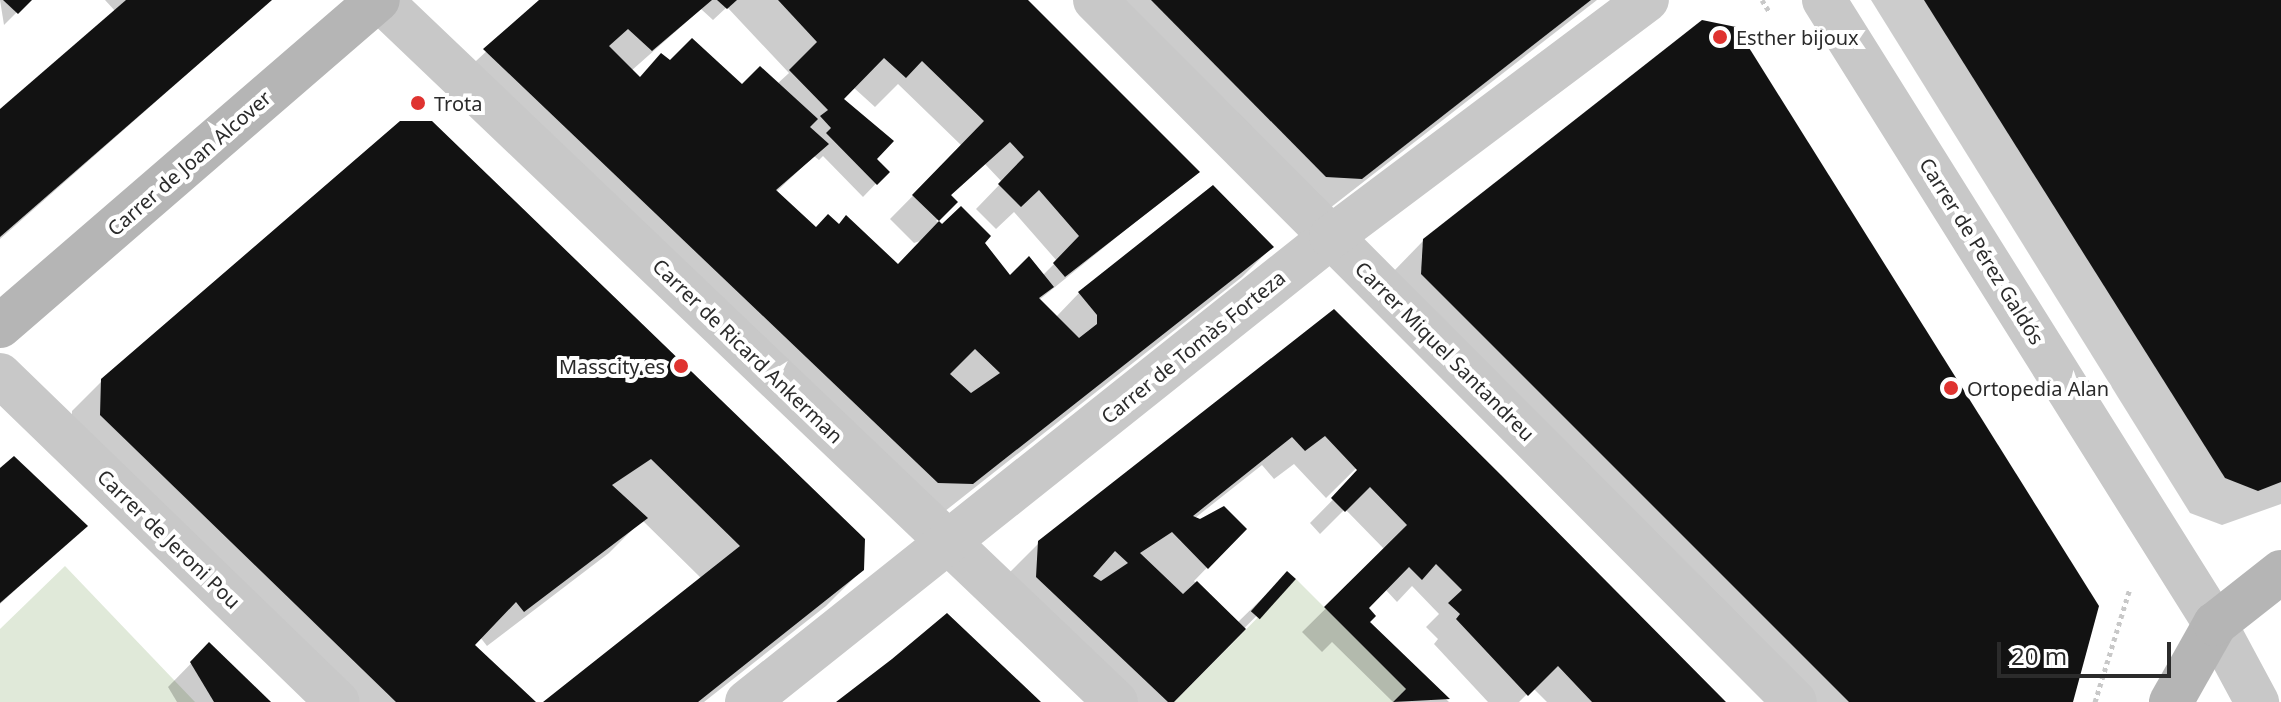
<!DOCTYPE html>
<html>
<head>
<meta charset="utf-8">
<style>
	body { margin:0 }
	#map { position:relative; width:2281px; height:702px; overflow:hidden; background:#fff; font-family:"Noto Sans",sans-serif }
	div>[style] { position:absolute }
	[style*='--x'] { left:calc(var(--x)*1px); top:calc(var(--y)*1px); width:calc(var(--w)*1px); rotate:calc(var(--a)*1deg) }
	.green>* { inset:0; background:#e0e9d9 }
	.shadow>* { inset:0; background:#0003 }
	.building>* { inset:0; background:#121212; transform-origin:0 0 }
	.path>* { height:5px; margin-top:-2.5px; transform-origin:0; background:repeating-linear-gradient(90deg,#c8c8c8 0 4px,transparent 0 8px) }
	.street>* { height:44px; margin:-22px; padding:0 22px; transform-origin:22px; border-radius:22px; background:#c8c8c8 }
	.secondary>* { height:44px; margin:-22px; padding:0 22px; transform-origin:22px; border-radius:22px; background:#b5b5b5 }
	.dots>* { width:22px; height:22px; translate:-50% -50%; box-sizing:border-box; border:4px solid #fff; border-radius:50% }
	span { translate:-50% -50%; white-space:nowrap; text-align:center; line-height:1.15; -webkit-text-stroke:8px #fff; paint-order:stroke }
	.poi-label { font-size:20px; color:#2b2b2b }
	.left { translate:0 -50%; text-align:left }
	.right { translate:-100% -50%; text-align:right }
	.street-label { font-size:20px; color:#2b2b2b }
	.scale { position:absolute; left:1997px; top:642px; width:174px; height:36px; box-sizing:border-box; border:4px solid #2b2b2b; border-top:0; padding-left:10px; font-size:24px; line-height:28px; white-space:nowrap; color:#2b2b2b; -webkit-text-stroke:6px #fff; paint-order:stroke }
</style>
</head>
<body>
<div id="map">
	<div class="green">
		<div style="clip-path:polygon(65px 566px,195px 702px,0 702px,0 629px)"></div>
		<div style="clip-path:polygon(1296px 579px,1406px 689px,1393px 702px,1174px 702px)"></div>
	</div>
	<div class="shadow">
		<div style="clip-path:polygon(0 0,29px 0,4px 25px)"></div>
		<div style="clip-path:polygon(105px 0,271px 0,0 239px,0 112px,116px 12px)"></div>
		<div style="clip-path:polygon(evenodd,542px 0,1025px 0,1197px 172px,1039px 300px,1056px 317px,1079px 293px,1272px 247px,1242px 277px,935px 519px,449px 86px,542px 0,727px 7px,789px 73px,777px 84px,742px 87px,669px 63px,639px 78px,631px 71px,701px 9px,713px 20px,727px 7px,542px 0,898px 84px,962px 146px,890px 219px,914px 243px,923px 240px,897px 266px,816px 230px,776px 192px,814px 156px,819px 160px,823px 156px,863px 197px,887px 172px,874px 159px,842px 99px,853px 87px,875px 107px,898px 84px,542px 0,985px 164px,1002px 182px,976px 209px,996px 229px,1014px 212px,1057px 261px,1042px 276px,1010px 278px,983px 243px,936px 221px,955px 202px,949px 197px,985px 164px)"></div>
		<div style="clip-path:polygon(1085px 0,1597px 0,1330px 208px)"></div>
		<div style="clip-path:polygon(1871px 0,2281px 0,2281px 504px,2222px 525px,2190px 513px)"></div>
		<div style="clip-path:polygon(400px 123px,862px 570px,826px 606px,704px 702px,546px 702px,702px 579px,642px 520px,609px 553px,487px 646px,480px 637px,472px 645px,533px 702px,324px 702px,71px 446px,72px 411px,102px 381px)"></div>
		<div style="clip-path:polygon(1424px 240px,2071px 702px,1778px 702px,1391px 274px)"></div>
		<div style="clip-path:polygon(1424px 401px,1326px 498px,1294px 464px,1274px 479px,1262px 465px,1195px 518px,1228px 546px,1194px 581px,1237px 623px,1287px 574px,1293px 579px,1171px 702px,1120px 702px,1003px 579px,1039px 543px,1140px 465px)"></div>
		<div style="clip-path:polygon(1427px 404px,1723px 702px,1547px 702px,1533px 688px,1519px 702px,1488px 702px,1434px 644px,1438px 639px,1426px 627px,1439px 614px,1412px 586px,1397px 602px,1385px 589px,1366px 608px,1367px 623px,1449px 702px,1393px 702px,1332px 642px,1322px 652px,1302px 632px,1385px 550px,1345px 509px,1320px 534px,1310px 523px)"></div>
		<div style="clip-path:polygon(0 470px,85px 526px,0 604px)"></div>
		<div style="clip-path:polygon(209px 645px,268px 702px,177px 702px,168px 687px)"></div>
	</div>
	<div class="building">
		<div style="clip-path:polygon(3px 0,32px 0,18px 14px)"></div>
		<div style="clip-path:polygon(126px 0,272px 0,0 237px,0 109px)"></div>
		<div style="clip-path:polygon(evenodd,539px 0,712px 0,652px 51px,628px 29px,609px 46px,640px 77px,661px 53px,670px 60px,692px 38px,742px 84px,760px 66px,818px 119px,810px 127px,829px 144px,776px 190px,816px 227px,828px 214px,839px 224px,846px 215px,898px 264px,939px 221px,942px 224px,961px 206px,991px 236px,985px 243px,1010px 275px,1029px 256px,1054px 287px,1039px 298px,1079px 338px,1097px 324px,1097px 315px,1078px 292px,1213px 185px,1274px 247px,973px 484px,938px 483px,483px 49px,539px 0,975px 349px,1000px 373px,971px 393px,950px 374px,975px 349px)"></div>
		<div style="clip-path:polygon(717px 0,737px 0,727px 9px)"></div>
		<div style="clip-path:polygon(778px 0,1028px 0,1200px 172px,1065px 277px,1053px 263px,1079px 236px,1039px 190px,1021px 207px,998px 184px,1024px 157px,1010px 142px,951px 195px,958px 202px,939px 221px,912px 195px,984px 121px,922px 61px,906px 78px,884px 58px,844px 99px,894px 141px,877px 159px,890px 172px,877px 185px,826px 133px,831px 128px,820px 116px,828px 110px,789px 70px,817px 42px)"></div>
		<div style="clip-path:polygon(1151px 0,1591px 0,1362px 179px,1326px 177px)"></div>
		<div style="clip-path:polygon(1924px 0,2281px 0,2281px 482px,2258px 491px,2225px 478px)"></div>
		<div style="clip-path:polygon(1702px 20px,1736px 27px,2099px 606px,2073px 702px,1849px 702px,1421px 274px,1423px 239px)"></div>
		<div style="clip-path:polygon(400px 121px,432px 121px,865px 539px,864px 570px,698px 702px,543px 702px,740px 546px,651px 459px,612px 485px,648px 518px,524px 612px,516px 602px,475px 645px,536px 702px,396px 702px,100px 415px,101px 379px)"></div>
		<div style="clip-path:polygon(evenodd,1334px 309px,1501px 475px,1726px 702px,1592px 702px,1558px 666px,1528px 696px,1456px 619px,1460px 614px,1448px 603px,1462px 590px,1436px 564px,1422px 580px,1409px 567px,1369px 608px,1376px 616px,1370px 622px,1450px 699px,1393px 702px,1406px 689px,1324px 607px,1407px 525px,1370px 487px,1345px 512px,1331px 498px,1357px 470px,1325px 436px,1305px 451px,1292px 437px,1193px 516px,1200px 519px,1224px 506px,1247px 529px,1208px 569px,1172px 532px,1140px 553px,1183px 594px,1197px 581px,1246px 629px,1174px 702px,1168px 702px,1036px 577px,1038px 541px,1334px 309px,1115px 551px,1128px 563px,1101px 581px,1093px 576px,1115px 551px)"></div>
		<div style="clip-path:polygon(14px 456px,88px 526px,0 603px,0 468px)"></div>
		<div style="left:1287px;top:571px;width:12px;height:54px;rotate:42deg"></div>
		<div style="clip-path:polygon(947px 613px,1041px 702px,836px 702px,892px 659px)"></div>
		<div style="clip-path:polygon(209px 642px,271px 702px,214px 702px,190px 662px)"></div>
	</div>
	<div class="path">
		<div style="--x:1762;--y:0;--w:15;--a:58"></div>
		<div style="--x:2095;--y:702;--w:119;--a:-72.9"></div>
	</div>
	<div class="street">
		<div style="--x:380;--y:0;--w:1017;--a:43.65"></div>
		<div style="--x:1095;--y:0;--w:991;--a:45.08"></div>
		<div style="--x:1824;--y:0;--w:736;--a:57.93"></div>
		<div style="--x:2215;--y:624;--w:89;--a:61.7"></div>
		<div style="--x:0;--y:375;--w:470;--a:44.1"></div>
		<div style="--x:747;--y:702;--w:747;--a:-38.53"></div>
		<div style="--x:1331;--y:237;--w:395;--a:-36.9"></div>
	</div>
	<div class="secondary">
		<div style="--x:0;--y:326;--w:499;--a:-40.8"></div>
		<div style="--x:2171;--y:702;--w:90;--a:-60.6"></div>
		<div style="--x:2215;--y:624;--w:84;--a:-38.2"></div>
	</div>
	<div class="dots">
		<div style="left:1720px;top:37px;background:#df3330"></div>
		<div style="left:418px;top:103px;background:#df3330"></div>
		<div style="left:681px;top:366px;background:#df3330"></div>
		<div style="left:1951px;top:388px;background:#df3330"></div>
	</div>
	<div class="poi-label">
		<span class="left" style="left:1736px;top:37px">Esther bijoux</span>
		<span class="left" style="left:434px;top:103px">Trota</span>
		<span class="right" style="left:665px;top:366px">Masscity.es</span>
		<span class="left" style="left:1967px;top:388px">Ortopedia Alan</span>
	</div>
	<div class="street-label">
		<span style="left:189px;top:163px;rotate:-41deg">Carrer de Joan Alcover</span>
		<span style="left:1982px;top:251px;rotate:58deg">Carrer de Pérez Galdós</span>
		<span style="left:1193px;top:347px;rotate:-39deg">Carrer de Tomàs Forteza</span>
		<span style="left:748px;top:351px;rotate:44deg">Carrer de Ricard Ankerman</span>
		<span style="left:1445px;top:351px;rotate:45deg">Carrer Miquel Santandreu</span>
		<span style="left:169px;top:539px;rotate:44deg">Carrer de Jeroni Pou</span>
	</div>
	<div class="scale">20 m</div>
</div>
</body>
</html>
